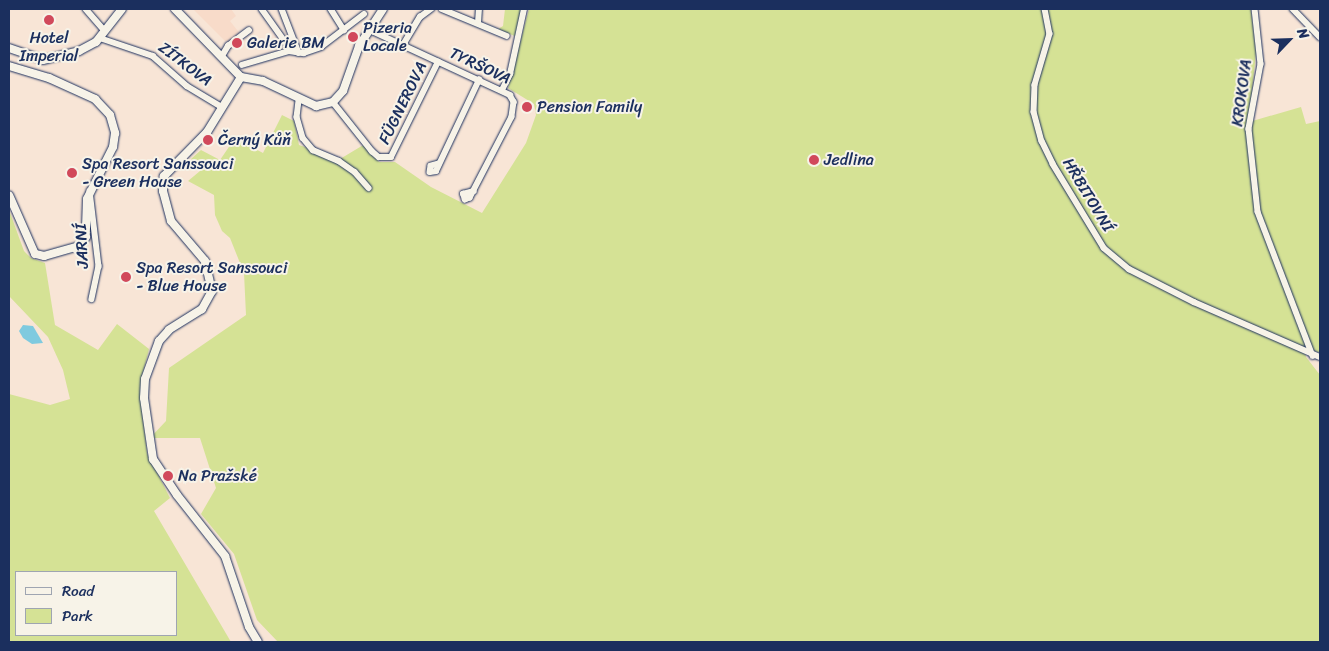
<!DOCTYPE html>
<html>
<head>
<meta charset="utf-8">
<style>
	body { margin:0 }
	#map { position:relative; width:1329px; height:651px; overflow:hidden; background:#f8e5d6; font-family:Sriracha,sans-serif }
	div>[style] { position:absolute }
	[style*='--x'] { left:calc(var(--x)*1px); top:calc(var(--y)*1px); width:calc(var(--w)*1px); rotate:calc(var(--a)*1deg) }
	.built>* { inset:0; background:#f8dbc9 }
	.green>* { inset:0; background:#d5e295 }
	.water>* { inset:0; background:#7fcadf }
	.roads { filter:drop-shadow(0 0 1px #1b2f5e) drop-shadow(0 0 1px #1b2f5e) }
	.street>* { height:5.5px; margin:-2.75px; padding:0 2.75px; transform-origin:2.75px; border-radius:2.75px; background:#f7f3e8 }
	.secondary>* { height:8px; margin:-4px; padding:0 4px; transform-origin:4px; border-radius:4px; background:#f7f3e8 }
	.dots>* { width:14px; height:14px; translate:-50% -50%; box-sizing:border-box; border:2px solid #f7f3e8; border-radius:50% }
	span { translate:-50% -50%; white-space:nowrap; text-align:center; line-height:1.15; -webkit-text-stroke:4px #f7f3e8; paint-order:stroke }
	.poi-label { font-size:16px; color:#1b2f5e }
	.left { translate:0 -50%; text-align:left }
	.street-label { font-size:16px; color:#1b2f5e }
	.frame { position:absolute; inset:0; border:10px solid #1b2f5e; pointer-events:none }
	.legend { position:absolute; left:15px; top:571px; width:162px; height:65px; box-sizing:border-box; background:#f7f3e8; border:1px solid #9fa5b1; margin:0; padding:6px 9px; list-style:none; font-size:15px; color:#1b2f5e }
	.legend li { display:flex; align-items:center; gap:10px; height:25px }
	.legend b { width:25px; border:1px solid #9fa5b1 }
	.north { position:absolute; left:1264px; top:15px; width:50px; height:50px; -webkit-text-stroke:4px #f7f3e8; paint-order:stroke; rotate:66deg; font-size:14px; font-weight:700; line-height:20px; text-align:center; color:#1b2f5e }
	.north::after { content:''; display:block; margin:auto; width:18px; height:22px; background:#1b2f5e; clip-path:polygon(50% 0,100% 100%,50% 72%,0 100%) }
</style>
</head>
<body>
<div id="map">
	<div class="built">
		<div style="clip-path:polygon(193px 9px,231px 9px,236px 16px,230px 21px,241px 35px,230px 42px,225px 41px)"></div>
	</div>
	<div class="green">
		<div style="clip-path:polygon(505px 9px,523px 9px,517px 37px,498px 29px,503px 26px)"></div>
		<div style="clip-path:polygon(529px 9px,1251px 9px,1256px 52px,1249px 122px,1301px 107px,1306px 124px,1320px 121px,1320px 353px,1304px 347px,1306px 357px,1320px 375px,1320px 642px,278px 642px,257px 620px,234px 554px,201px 514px,216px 488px,200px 438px,150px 438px,166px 421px,169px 368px,246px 315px,244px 273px,230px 238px,222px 231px,215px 215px,214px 195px,188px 181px,200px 171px,191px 159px,201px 150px,220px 160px,235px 138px,263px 153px,282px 115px,294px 121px,299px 145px,340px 159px,365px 144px,379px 162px,395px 162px,431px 187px,482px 213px,526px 143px,536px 115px,534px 104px,508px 88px)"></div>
		<div style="clip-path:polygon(evenodd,9px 210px,24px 251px,31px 258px,45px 263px,55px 325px,98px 350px,117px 324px,149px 349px,141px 380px,141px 400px,147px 453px,170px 498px,154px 511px,231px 642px,9px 642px,9px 394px,50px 405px,70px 399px,63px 370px,48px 337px,9px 296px,9px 210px,16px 572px,176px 572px,176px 635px,16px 635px,16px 572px)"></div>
	</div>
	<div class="water">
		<div style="clip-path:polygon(23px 325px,33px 326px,43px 343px,32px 344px,23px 338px,19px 331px)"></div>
	</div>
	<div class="roads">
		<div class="street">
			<div style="--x:86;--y:9;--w:29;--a:49"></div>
			<div style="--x:262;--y:9;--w:47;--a:54.6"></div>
			<div style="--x:289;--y:47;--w:7;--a:34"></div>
			<div style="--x:282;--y:9;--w:47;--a:68.9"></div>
			<div style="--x:331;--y:9;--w:25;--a:58"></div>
			<div style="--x:442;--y:9;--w:70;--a:22.6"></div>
			<div style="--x:1045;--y:9;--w:25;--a:79"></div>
			<div style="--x:1050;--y:34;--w:53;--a:106.4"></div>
			<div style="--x:1035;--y:85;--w:27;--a:92"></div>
			<div style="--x:1034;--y:112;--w:30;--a:75"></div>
			<div style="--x:1042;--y:141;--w:25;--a:64"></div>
			<div style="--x:1053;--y:164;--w:98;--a:58.7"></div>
			<div style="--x:1104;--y:248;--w:33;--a:40"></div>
			<div style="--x:1129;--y:269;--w:73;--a:26.9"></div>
			<div style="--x:1194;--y:302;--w:137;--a:23.6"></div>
			<div style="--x:1255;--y:9;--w:55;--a:83.8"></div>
			<div style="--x:1261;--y:64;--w:66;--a:100.5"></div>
			<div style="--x:1249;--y:129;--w:83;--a:83.8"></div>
			<div style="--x:1258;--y:212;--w:154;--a:69.1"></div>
			<div style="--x:1293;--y:9;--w:39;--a:46"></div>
			<div style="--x:478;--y:23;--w:14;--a:-86"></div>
			<div style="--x:368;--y:29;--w:157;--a:24.9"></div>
			<div style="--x:510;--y:95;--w:8;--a:60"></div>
			<div style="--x:514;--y:102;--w:15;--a:98"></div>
			<div style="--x:512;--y:117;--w:91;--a:117.4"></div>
			<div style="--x:470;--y:198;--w:5;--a:158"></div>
			<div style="--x:465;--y:200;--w:6;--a:-108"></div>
			<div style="--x:463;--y:194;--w:11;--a:-15"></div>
			<div style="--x:100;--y:38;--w:56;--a:18.8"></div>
			<div style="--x:153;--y:56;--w:45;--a:41.4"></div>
			<div style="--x:187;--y:86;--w:41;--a:31"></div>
			<div style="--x:403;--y:45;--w:33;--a:-59"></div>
			<div style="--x:420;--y:17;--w:14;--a:-36"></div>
			<div style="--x:222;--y:56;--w:12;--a:-59"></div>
			<div style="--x:228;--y:46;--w:26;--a:-37"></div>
			<div style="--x:242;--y:65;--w:49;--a:-16.6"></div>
			<div style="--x:289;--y:51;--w:15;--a:8"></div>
			<div style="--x:304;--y:53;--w:18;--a:-19"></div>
			<div style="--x:321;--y:47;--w:54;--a:-37.5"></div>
			<div style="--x:502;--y:90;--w:18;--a:-63"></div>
			<div style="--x:510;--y:74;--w:66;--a:-77.8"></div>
			<div style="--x:299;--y:101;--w:16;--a:97"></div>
			<div style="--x:297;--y:117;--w:22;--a:74"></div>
			<div style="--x:303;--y:138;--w:16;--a:50"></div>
			<div style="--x:313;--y:150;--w:28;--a:23"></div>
			<div style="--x:339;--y:161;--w:19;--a:35"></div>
			<div style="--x:355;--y:172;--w:21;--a:49"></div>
			<div style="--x:333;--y:102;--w:63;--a:51.5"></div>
			<div style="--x:372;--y:151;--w:9;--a:41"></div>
			<div style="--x:379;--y:157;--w:12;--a:0"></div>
			<div style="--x:391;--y:157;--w:106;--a:-63.7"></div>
			<div style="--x:439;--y:164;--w:8;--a:166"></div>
			<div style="--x:431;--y:166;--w:6;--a:99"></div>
			<div style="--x:430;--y:172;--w:6;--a:-9"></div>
			<div style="--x:436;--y:171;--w:101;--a:-64.7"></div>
			<div style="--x:90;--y:191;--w:76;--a:83.2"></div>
			<div style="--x:99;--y:266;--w:34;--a:102"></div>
		</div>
		<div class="secondary">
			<div style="--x:175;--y:9;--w:95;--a:45.9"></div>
			<div style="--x:241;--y:77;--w:22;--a:10"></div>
			<div style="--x:263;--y:81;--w:59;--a:25.3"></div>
			<div style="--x:316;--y:106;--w:17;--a:-13"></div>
			<div style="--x:333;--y:102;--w:15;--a:-48"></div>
			<div style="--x:343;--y:91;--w:48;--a:-70.4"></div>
			<div style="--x:359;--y:46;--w:44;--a:-57"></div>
			<div style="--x:9;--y:48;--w:36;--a:19"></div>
			<div style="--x:43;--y:60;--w:37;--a:-14"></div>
			<div style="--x:79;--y:51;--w:19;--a:-28"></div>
			<div style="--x:96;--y:42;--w:42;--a:-51.8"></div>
			<div style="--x:9;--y:66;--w:42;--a:16.7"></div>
			<div style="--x:49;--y:78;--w:51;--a:24.5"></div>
			<div style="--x:95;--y:99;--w:22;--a:47"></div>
			<div style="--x:110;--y:115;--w:19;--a:74"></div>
			<div style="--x:115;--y:133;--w:14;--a:98"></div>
			<div style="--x:113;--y:147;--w:58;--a:116.6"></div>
			<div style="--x:87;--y:199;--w:38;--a:92"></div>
			<div style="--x:86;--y:237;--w:11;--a:128"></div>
			<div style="--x:79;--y:246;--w:36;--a:164"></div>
			<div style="--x:44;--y:256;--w:9;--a:-167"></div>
			<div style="--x:35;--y:254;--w:64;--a:-113.8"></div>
			<div style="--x:241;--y:77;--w:65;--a:121.7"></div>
			<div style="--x:207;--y:132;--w:62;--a:134.3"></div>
			<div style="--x:164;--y:176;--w:15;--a:94"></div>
			<div style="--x:163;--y:191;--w:31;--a:75"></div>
			<div style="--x:171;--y:221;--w:52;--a:49.6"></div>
			<div style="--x:205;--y:261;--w:31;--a:77"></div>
			<div style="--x:212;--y:291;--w:21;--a:119"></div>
			<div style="--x:202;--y:309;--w:39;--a:148"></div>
			<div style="--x:169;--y:330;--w:15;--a:132"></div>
			<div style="--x:159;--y:341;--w:40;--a:110.2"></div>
			<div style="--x:145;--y:379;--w:19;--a:93"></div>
			<div style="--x:144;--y:398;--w:62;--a:81.6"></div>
			<div style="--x:153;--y:459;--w:43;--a:56.3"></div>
			<div style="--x:177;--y:495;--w:78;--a:51.8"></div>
			<div style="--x:225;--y:556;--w:75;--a:71.3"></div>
			<div style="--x:249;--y:627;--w:17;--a:59"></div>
		</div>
	</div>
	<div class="dots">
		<div style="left:49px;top:20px;background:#d1495b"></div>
		<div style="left:353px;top:37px;background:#d1495b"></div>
		<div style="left:237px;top:43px;background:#d1495b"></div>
		<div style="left:527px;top:107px;background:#d1495b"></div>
		<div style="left:208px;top:140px;background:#d1495b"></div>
		<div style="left:814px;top:160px;background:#d1495b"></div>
		<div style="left:72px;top:173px;background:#d1495b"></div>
		<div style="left:126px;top:277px;background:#d1495b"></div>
		<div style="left:168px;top:476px;background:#d1495b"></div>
	</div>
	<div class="poi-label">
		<span class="left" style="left:363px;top:37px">Pizeria<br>Locale</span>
		<span style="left:49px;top:47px">Hotel<br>Imperial</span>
		<span class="left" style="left:247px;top:43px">Galerie BM</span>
		<span class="left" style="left:537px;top:107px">Pension Family</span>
		<span class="left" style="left:218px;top:140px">Černý Kůň</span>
		<span class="left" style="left:824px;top:160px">Jedlina</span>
		<span class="left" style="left:82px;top:173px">Spa Resort Sanssouci<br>- Green House</span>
		<span class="left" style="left:136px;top:277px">Spa Resort Sanssouci<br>- Blue House</span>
		<span class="left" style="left:178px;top:476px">Na Pražské</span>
	</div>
	<div class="street-label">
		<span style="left:185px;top:64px;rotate:37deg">ZÍTKOVA</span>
		<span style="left:480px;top:66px;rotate:25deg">TYRŠOVA</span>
		<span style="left:1242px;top:93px;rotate:-82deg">KROKOVA</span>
		<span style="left:403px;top:103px;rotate:-64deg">FÜGNEROVA</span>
		<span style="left:1088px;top:195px;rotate:59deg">HŘBITOVNÍ</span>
		<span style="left:82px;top:246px;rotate:-93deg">JARNÍ</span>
	</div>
	<div class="frame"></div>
	<ul class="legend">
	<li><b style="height:6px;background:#f7f3e8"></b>Road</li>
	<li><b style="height:14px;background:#d5e295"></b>Park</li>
	</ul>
	<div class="north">N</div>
</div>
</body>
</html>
